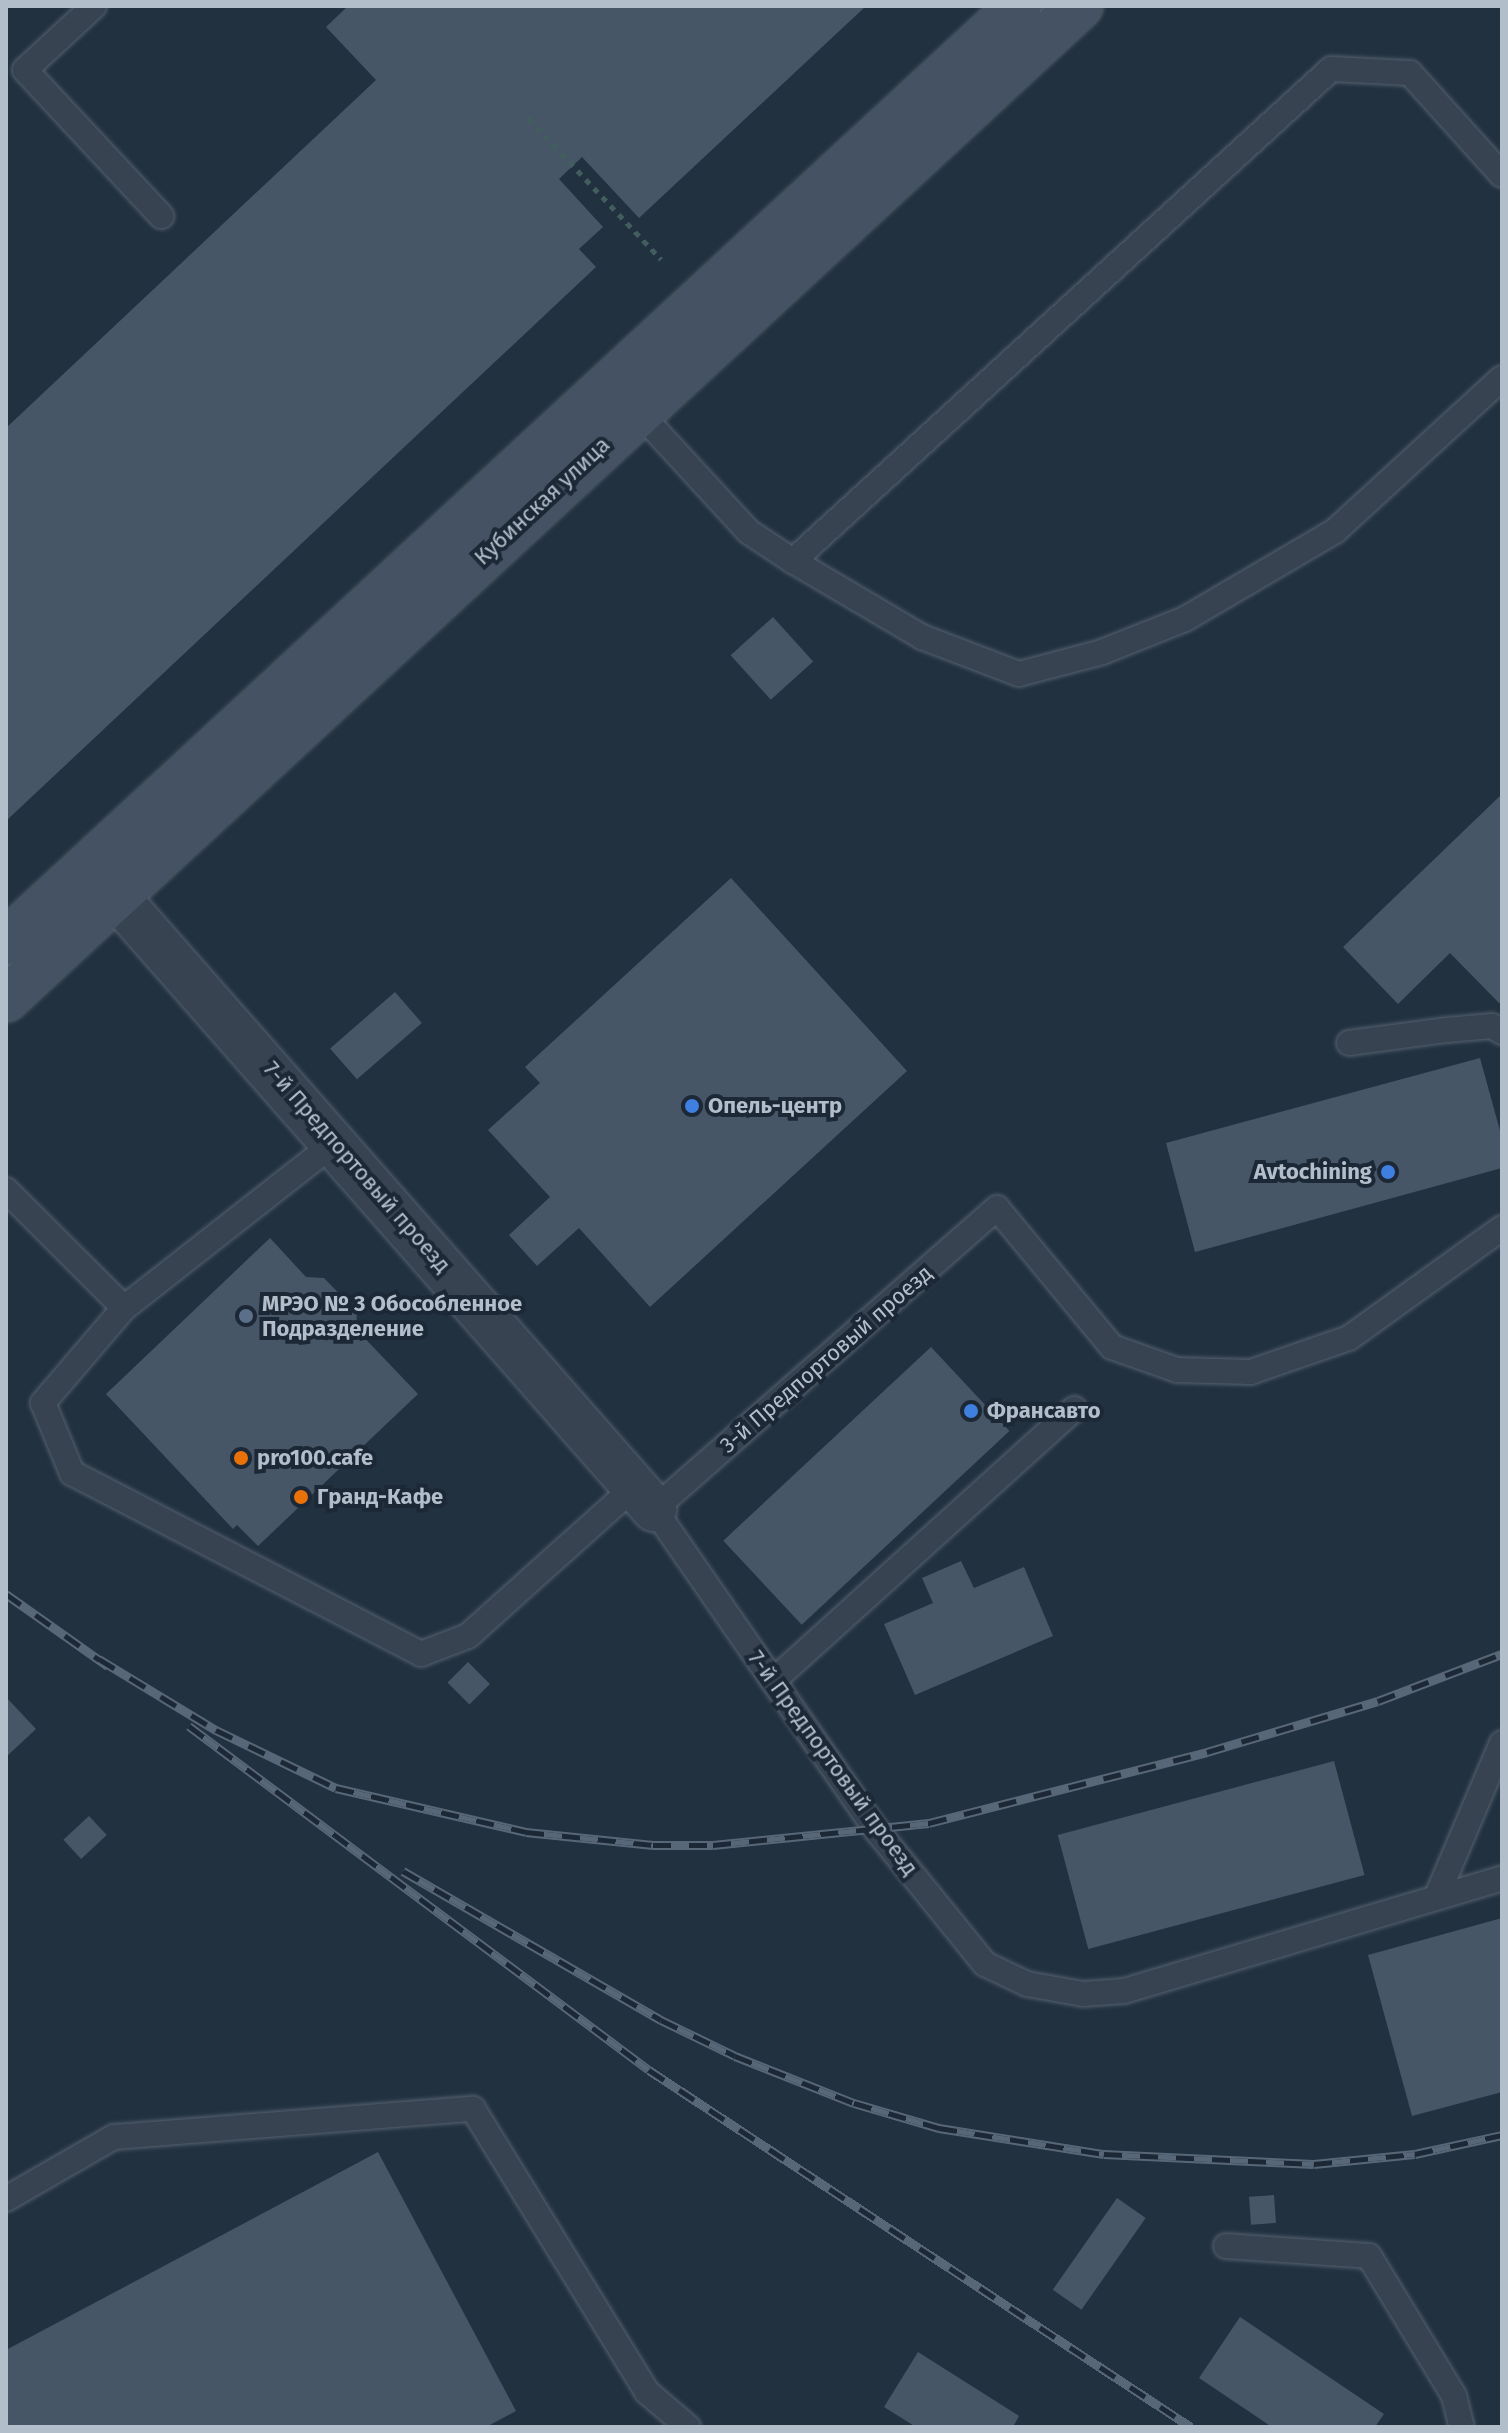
<!DOCTYPE html>
<html>
<head>
<meta charset="utf-8">
<style>
	body { margin:0 }
	#map { position:relative; width:1508px; height:2433px; overflow:hidden; background:#223140; font-family:"Fira Sans",sans-serif }
	div>[style] { position:absolute }
	[style*='--x'] { left:calc(var(--x)*1px); top:calc(var(--y)*1px); width:calc(var(--w)*1px); rotate:calc(var(--a)*1deg) }
	.building>* { inset:0; background:#465667; transform-origin:0 0 }
	.path>* { height:5px; margin-top:-2.5px; transform-origin:0; background:repeating-linear-gradient(90deg,#425d5e 0 6px,transparent 0 12px) }
	.roads { filter:drop-shadow(0 0 2px #55616e) drop-shadow(0 0 2px #55616e) }
	.lane>* { height:24px; margin:-12px; padding:0 12px; transform-origin:12px; border-radius:12px; background:#374350 }
	.street>* { height:44px; margin:-22px; padding:0 22px; transform-origin:22px; border-radius:22px; background:#374350 }
	.secondary>* { height:44px; margin:-22px; padding:0 22px; transform-origin:22px; border-radius:22px; background:#445263 }
	.rail>* { height:9px; margin-top:-4.5px; transform-origin:0; background:repeating-linear-gradient(90deg,#1c2835 0 18px,#586777 0 36px); box-sizing:border-box; border-block:2px solid #586777 }
	.dots>* { width:22px; height:22px; translate:-50% -50%; box-sizing:border-box; border:4px solid #1c2835; border-radius:50% }
	span { translate:-50% -50%; white-space:nowrap; text-align:center; line-height:1.15; -webkit-text-stroke:8px #1c2835; paint-order:stroke }
	.street-label { font-size:22px; color:#b3becb }
	.poi-label { font-size:22px; color:#b3becb; font-weight:700 }
	.left { translate:0 -50%; text-align:left }
	.right { translate:-100% -50%; text-align:right }
	.frame { position:absolute; inset:0; border:8px solid #b3becb; pointer-events:none }
</style>
</head>
<body>
<div id="map">
	<div class="building">
		<div style="clip-path:polygon(348px 6px,866px 6px,639px 218px,582px 157px,559px 179px,603px 227px,579px 249px,596px 267px,6px 821px,6px 428px,376px 80px,326px 27px)"></div>
		<div style="left:773px;top:617px;width:60px;height:57px;rotate:48deg"></div>
		<div style="clip-path:polygon(1502px 794px,1502px 1001px,1499px 1003px,1450px 953px,1398px 1004px,1343px 947px)"></div>
		<div style="clip-path:polygon(731px 878px,907px 1071px,650px 1307px,579px 1228px,537px 1266px,509px 1235px,550px 1197px,488px 1130px,540px 1083px,525px 1067px)"></div>
		<div style="left:395px;top:992px;width:41px;height:86px;rotate:49deg"></div>
		<div style="clip-path:polygon(1480px 1058px,1502px 1138px,1502px 1168px,1195px 1252px,1166px 1143px)"></div>
		<div style="clip-path:polygon(270px 1238px,306px 1277px,324px 1278px,357px 1312px,356px 1329px,418px 1394px,258px 1546px,237px 1525px,233px 1529px,106px 1394px)"></div>
		<div style="left:931px;top:1347px;width:115px;height:284px;rotate:47deg"></div>
		<div style="clip-path:polygon(961px 1561px,974px 1588px,1024px 1567px,1053px 1636px,915px 1695px,884px 1624px,933px 1603px,922px 1578px)"></div>
		<div style="left:468px;top:1662px;width:31px;height:29px;rotate:45deg"></div>
		<div style="clip-path:polygon(6px 1697px,36px 1729px,6px 1757px)"></div>
		<div style="left:1334px;top:1761px;width:118px;height:286px;rotate:75deg"></div>
		<div style="left:89px;top:1816px;width:26px;height:35px;rotate:47deg"></div>
		<div style="clip-path:polygon(1502px 1918px,1502px 2092px,1412px 2116px,1368px 1955px)"></div>
		<div style="clip-path:polygon(378px 2152px,516px 2411px,486px 2427px,6px 2427px,6px 2350px)"></div>
		<div style="left:1274px;top:2195px;width:28px;height:25px;rotate:86deg"></div>
		<div style="left:1117px;top:2198px;width:35px;height:112px;rotate:35deg"></div>
		<div style="clip-path:polygon(1240px 2317px,1384px 2414px,1375px 2427px,1272px 2427px,1199px 2378px)"></div>
		<div style="clip-path:polygon(918px 2352px,1019px 2416px,1013px 2427px,916px 2427px,884px 2407px)"></div>
	</div>
	<div class="path">
		<div style="--x:528;--y:118;--w:194;--a:46.7"></div>
	</div>
	<div class="roads">
		<div class="lane">
			<div style="--x:94;--y:6;--w:94;--a:137.2"></div>
			<div style="--x:25;--y:70;--w:200;--a:47"></div>
			<div style="--x:634;--y:407;--w:170;--a:47.4"></div>
			<div style="--x:749;--y:532;--w:53;--a:33.4"></div>
			<div style="--x:793;--y:561;--w:729;--a:-42.44"></div>
			<div style="--x:1331;--y:69;--w:79;--a:2.9"></div>
			<div style="--x:1410;--y:73;--w:137;--a:48"></div>
			<div style="--x:793;--y:561;--w:150;--a:30.5"></div>
			<div style="--x:922;--y:637;--w:104;--a:20.9"></div>
			<div style="--x:1019;--y:674;--w:86;--a:-14.8"></div>
			<div style="--x:1102;--y:652;--w:89;--a:-21.7"></div>
			<div style="--x:1185;--y:619;--w:174;--a:-30.4"></div>
			<div style="--x:1335;--y:531;--w:226;--a:-42.5"></div>
			<div style="--x:1349;--y:1043;--w:99;--a:-7.6"></div>
			<div style="--x:1447;--y:1030;--w:45;--a:-5.1"></div>
			<div style="--x:1492;--y:1026;--w:12;--a:31"></div>
			<div style="--x:6;--y:1190;--w:167;--a:45"></div>
			<div style="--x:124;--y:1308;--w:269;--a:-38.1"></div>
			<div style="--x:1502;--y:1228;--w:188;--a:144.3"></div>
			<div style="--x:1349;--y:1338;--w:104;--a:160.9"></div>
			<div style="--x:1251;--y:1372;--w:74;--a:-178.5"></div>
			<div style="--x:1177;--y:1370;--w:69;--a:-160.5"></div>
			<div style="--x:1112;--y:1347;--w:180;--a:-129.6"></div>
			<div style="--x:997;--y:1208;--w:456;--a:138.7"></div>
			<div style="--x:654;--y:1509;--w:393;--a:55.3"></div>
			<div style="--x:878;--y:1832;--w:170;--a:51"></div>
			<div style="--x:985;--y:1964;--w:47;--a:25.5"></div>
			<div style="--x:1027;--y:1984;--w:57;--a:10.1"></div>
			<div style="--x:1083;--y:1994;--w:41;--a:-4.2"></div>
			<div style="--x:1124;--y:1991;--w:395;--a:-16.6"></div>
			<div style="--x:124;--y:1308;--w:125;--a:130.5"></div>
			<div style="--x:43;--y:1403;--w:76;--a:67.5"></div>
			<div style="--x:72;--y:1473;--w:393;--a:27.4"></div>
			<div style="--x:421;--y:1654;--w:50;--a:-21"></div>
			<div style="--x:468;--y:1636;--w:223;--a:-41.9"></div>
			<div style="--x:773;--y:1681;--w:406;--a:-42.1"></div>
			<div style="--x:1437;--y:1896;--w:166;--a:-67"></div>
			<div style="--x:6;--y:2199;--w:125;--a:-29.9"></div>
			<div style="--x:114;--y:2137;--w:360;--a:-4.5"></div>
			<div style="--x:473;--y:2109;--w:332;--a:58.4"></div>
			<div style="--x:647;--y:2392;--w:54;--a:40.5"></div>
			<div style="--x:1226;--y:2246;--w:143;--a:4"></div>
			<div style="--x:1369;--y:2256;--w:164;--a:58.7"></div>
			<div style="--x:1454;--y:2396;--w:32;--a:76"></div>
		</div>
		<div class="street">
			<div style="--x:92;--y:869;--w:852;--a:48.71"></div>
		</div>
		<div class="secondary">
			<div style="--x:6;--y:942;--w:1379;--a:-42.74"></div>
			<div style="--x:6;--y:999;--w:1463;--a:-42.76"></div>
		</div>
	</div>
	<div class="rail">
		<div style="--x:6;--y:1594;--w:125;--a:35.2"></div>
		<div style="--x:99;--y:1659;--w:137;--a:31.3"></div>
		<div style="--x:216;--y:1730;--w:133;--a:25.8"></div>
		<div style="--x:336;--y:1788;--w:195;--a:13"></div>
		<div style="--x:526;--y:1832;--w:128;--a:5.8"></div>
		<div style="--x:653;--y:1845;--w:60;--a:0"></div>
		<div style="--x:713;--y:1845;--w:217;--a:-5.8"></div>
		<div style="--x:929;--y:1823;--w:287;--a:-14.3"></div>
		<div style="--x:1207;--y:1752;--w:178;--a:-16.6"></div>
		<div style="--x:1378;--y:1701;--w:133;--a:-20.8"></div>
		<div style="--x:189;--y:1726;--w:574;--a:36.79"></div>
		<div style="--x:649;--y:2070;--w:649;--a:33.37"></div>
		<div style="--x:403;--y:1871;--w:298;--a:30"></div>
		<div style="--x:661;--y:2020;--w:82;--a:25.9"></div>
		<div style="--x:735;--y:2056;--w:128;--a:21.6"></div>
		<div style="--x:854;--y:2103;--w:89;--a:16.4"></div>
		<div style="--x:939;--y:2128;--w:167;--a:9"></div>
		<div style="--x:1104;--y:2154;--w:210;--a:2.7"></div>
		<div style="--x:1314;--y:2164;--w:101;--a:-5.7"></div>
		<div style="--x:1415;--y:2154;--w:89;--a:-12.3"></div>
	</div>
	<div class="dots">
		<div style="left:692px;top:1106px;background:#3f7fe0"></div>
		<div style="left:1388px;top:1172px;background:#3f7fe0"></div>
		<div style="left:246px;top:1316px;background:#5c6f8a"></div>
		<div style="left:971px;top:1411px;background:#3f7fe0"></div>
		<div style="left:241px;top:1458px;background:#e8710a"></div>
		<div style="left:301px;top:1497px;background:#e8710a"></div>
	</div>
	<div class="street-label">
		<span style="left:542px;top:501px;rotate:-43deg">Кубинская улица</span>
		<span style="left:357px;top:1167px;rotate:49deg">7-й Предпортовый проезд</span>
		<span style="left:826px;top:1359px;rotate:-41deg">3-й Предпортовый проезд</span>
		<span style="left:833px;top:1763px;rotate:54deg">7-й Предпортовый проезд</span>
	</div>
	<div class="poi-label">
		<span class="left" style="left:708px;top:1106px">Опель-центр</span>
		<span class="right" style="left:1372px;top:1172px">Avtochining</span>
		<span class="left" style="left:262px;top:1316px">МРЭО № 3 Обособленное<br>Подразделение</span>
		<span class="left" style="left:987px;top:1411px">Франсавто</span>
		<span class="left" style="left:257px;top:1458px">pro100.cafe</span>
		<span class="left" style="left:317px;top:1497px">Гранд-Кафе</span>
	</div>
	<div class="frame"></div>
</div>
</body>
</html>
